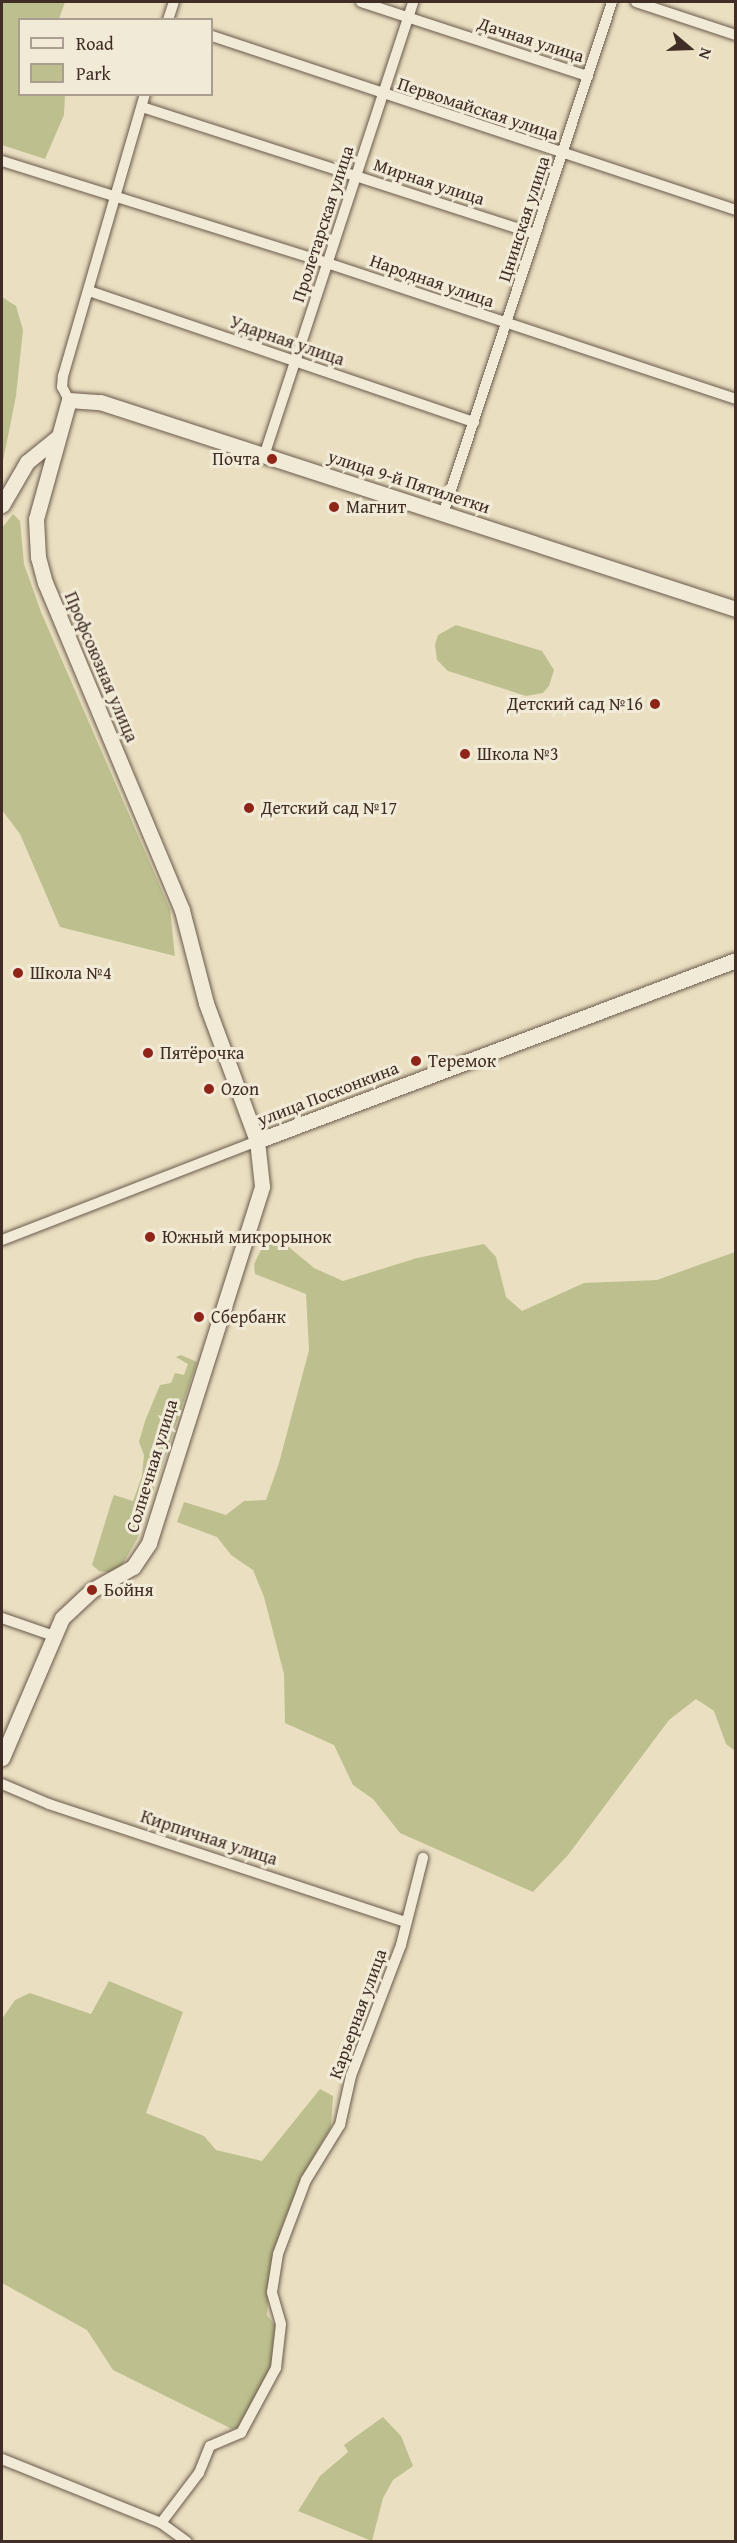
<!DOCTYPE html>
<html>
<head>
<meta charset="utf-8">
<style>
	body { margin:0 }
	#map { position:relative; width:737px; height:2543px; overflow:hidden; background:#eadfc1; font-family:"Gentium Book Plus",serif }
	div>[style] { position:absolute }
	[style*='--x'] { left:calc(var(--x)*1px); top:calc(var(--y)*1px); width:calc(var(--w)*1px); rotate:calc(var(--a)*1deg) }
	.green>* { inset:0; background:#bdc08e }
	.roads { filter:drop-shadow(0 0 2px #6a5a4c) drop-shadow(0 0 2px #6a5a4c) }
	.street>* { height:10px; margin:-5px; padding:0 5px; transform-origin:5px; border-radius:5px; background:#f1ead7 }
	.secondary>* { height:15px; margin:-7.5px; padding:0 7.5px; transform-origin:7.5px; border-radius:7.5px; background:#f1ead7 }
	.dots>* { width:16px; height:16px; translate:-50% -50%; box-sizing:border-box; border:3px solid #f1ead7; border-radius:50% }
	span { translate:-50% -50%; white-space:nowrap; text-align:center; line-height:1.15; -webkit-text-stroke:6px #f1ead7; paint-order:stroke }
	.street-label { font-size:18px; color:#402d25 }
	.poi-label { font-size:18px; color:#402d25 }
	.right { translate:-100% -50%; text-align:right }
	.left { translate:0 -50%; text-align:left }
	.frame { position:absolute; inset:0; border:3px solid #402d25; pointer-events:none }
	.legend { position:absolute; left:18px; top:18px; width:195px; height:78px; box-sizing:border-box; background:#f1ead7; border:2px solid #aa9e90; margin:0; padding:8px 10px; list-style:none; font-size:18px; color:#402d25 }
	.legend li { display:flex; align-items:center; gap:12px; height:30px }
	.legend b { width:30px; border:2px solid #aa9e90 }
	.north { position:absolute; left:659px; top:18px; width:60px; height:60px; -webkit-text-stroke:4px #f1ead7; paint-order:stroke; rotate:109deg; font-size:16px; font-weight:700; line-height:24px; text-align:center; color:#402d25 }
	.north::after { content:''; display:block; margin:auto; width:21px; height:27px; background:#402d25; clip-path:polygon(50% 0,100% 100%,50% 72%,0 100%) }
</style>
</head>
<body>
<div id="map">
	<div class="green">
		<div style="clip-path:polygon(2px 2px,65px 2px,59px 19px,20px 20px,20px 94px,65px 95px,64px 115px,45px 159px,2px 145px)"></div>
		<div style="clip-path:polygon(2px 297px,16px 306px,23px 330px,16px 396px,2px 466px)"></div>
		<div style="clip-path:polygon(13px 514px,20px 521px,24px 564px,41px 612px,170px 909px,175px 956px,60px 927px,20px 834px,2px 810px,2px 528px)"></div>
		<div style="clip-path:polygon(456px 625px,542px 651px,554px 670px,549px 686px,543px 693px,526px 696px,448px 671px,437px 660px,435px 645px,438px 635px)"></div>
		<div style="clip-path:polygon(267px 1238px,284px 1243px,314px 1268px,343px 1281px,417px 1258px,484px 1244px,496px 1257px,506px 1297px,522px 1311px,584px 1283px,657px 1280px,735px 1252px,735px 1751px,726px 1744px,714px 1711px,696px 1699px,669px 1720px,568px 1855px,533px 1892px,400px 1833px,373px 1799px,353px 1785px,334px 1745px,285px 1723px,284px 1674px,264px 1597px,253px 1570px,231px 1555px,217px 1537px,177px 1522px,184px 1502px,226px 1515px,244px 1501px,266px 1500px,279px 1463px,309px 1350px,306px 1294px,255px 1274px,254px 1264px)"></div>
		<div style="clip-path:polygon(181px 1355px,197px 1362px,137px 1539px,121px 1567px,112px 1573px,99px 1571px,92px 1565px,112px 1500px,114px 1495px,133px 1501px,142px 1476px,144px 1455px,139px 1442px,145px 1421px,160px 1385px,171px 1383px,175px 1373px,184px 1375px,188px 1364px,176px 1357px)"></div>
		<div style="clip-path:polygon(109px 1981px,183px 2012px,146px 2113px,204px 2136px,216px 2150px,262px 2161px,320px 2089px,333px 2096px,331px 2127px,304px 2173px,281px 2229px,269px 2286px,267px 2315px,278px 2330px,276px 2356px,242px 2426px,232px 2429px,113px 2370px,87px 2330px,2px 2283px,2px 2019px,15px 2000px,30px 1993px,91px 2014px)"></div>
		<div style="clip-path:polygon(383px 2417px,401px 2436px,413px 2466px,393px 2480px,383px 2498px,372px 2541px,298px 2511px,320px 2476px,348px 2452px,344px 2445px)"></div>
	</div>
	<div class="roads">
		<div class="street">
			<div style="--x:361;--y:2;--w:239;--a:18.1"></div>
			<div style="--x:636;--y:2;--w:105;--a:18.3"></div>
			<div style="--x:168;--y:20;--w:19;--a:-72"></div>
			<div style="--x:212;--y:36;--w:552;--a:18.37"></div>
			<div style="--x:142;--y:107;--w:413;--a:17.9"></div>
			<div style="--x:2;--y:161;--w:341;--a:17.4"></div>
			<div style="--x:327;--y:263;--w:431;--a:18.4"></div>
			<div style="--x:89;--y:291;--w:407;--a:18.8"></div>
			<div style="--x:69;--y:400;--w:15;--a:-118"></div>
			<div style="--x:62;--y:387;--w:11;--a:-85"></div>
			<div style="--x:63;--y:376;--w:294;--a:-73.8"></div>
			<div style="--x:264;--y:456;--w:478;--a:-71.8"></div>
			<div style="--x:443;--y:514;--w:539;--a:-71.73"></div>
			<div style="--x:2;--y:1240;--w:274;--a:-21.2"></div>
			<div style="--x:2;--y:1618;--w:55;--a:19.1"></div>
			<div style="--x:2;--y:1784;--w:51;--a:23.1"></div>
			<div style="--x:49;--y:1804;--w:376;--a:18.3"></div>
			<div style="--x:2;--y:2459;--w:171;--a:21.9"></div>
			<div style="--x:161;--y:2523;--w:32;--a:36"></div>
			<div style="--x:161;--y:2523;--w:63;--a:-52.8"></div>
			<div style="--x:199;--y:2473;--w:29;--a:-68"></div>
			<div style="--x:210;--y:2446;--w:34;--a:-23"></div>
			<div style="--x:241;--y:2433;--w:74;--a:-61.7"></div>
			<div style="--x:276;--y:2368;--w:44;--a:-83.5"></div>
			<div style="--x:281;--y:2324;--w:33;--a:-106"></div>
			<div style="--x:272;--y:2292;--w:38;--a:-81"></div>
			<div style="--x:278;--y:2254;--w:79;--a:-69.3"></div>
			<div style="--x:306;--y:2180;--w:65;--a:-58.3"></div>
			<div style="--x:340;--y:2125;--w:50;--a:-77.3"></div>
			<div style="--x:351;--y:2076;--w:140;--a:-69.1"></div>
			<div style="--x:401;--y:1945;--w:90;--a:-75.8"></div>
		</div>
		<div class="secondary">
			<div style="--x:2;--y:505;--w:50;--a:-59.8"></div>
			<div style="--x:27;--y:462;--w:38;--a:-39"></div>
			<div style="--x:257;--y:1141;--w:512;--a:-20.7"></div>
			<div style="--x:2;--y:1758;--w:152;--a:-66.8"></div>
			<div style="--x:62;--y:1618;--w:41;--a:-43"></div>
			<div style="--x:92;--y:1590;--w:47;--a:-29.3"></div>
			<div style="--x:133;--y:1567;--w:29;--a:-56"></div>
			<div style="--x:149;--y:1543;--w:374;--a:-72.4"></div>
			<div style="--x:262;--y:1186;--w:45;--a:-96.3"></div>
			<div style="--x:257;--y:1141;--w:147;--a:-110.3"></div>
			<div style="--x:206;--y:1003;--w:96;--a:-104.5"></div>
			<div style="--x:182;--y:910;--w:355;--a:-112.7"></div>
			<div style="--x:45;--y:583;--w:27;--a:-105"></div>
			<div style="--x:38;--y:557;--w:38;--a:-93"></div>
			<div style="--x:36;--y:519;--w:123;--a:-74.5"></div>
			<div style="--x:69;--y:400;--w:31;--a:4"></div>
			<div style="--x:100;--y:402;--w:669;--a:18.03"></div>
		</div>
	</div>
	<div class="dots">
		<div style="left:272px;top:459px;background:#8f2418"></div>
		<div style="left:334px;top:507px;background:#8f2418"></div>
		<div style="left:655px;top:704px;background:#8f2418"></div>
		<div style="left:465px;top:754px;background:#8f2418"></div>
		<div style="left:249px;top:808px;background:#8f2418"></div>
		<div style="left:18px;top:973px;background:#8f2418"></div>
		<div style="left:148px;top:1053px;background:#8f2418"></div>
		<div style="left:416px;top:1061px;background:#8f2418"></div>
		<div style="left:209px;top:1089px;background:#8f2418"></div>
		<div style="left:150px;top:1237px;background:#8f2418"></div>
		<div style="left:199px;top:1317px;background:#8f2418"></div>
		<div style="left:92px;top:1590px;background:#8f2418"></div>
	</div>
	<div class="street-label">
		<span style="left:531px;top:40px;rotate:18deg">Дачная улица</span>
		<span style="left:478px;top:109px;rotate:18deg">Первомайская улица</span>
		<span style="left:429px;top:182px;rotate:18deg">Мирная улица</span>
		<span style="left:524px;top:219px;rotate:-72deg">Цнинская улица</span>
		<span style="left:323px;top:224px;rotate:-72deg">Пролетарская улица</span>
		<span style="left:432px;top:281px;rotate:19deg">Народная улица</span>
		<span style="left:287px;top:341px;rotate:19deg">Ударная улица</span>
		<span style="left:409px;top:482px;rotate:18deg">улица 9-й Пятилетки</span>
		<span style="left:101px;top:667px;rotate:67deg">Профсоюзная улица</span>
		<span style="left:328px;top:1094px;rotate:-21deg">улица Посконкина</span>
		<span style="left:152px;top:1466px;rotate:-73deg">Солнечная улица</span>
		<span style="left:209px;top:1838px;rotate:18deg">Кирпичная улица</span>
		<span style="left:358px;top:2014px;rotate:-70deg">Карьерная улица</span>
	</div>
	<div class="poi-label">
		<span class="right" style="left:260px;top:459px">Почта</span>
		<span class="left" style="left:346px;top:507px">Магнит</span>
		<span class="right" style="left:643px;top:704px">Детский сад №16</span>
		<span class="left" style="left:477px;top:754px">Школа №3</span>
		<span class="left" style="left:261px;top:808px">Детский сад №17</span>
		<span class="left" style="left:30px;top:973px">Школа №4</span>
		<span class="left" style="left:160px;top:1053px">Пятёрочка</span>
		<span class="left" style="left:428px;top:1061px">Теремок</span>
		<span class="left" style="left:221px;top:1089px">Ozon</span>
		<span class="left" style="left:162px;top:1237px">Южный микрорынок</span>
		<span class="left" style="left:211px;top:1317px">Сбербанк</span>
		<span class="left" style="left:104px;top:1590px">Бойня</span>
	</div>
	<div class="frame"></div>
	<ul class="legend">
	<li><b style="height:8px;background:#f1ead7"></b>Road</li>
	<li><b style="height:16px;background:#bdc08e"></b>Park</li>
	</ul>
	<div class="north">N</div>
</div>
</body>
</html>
